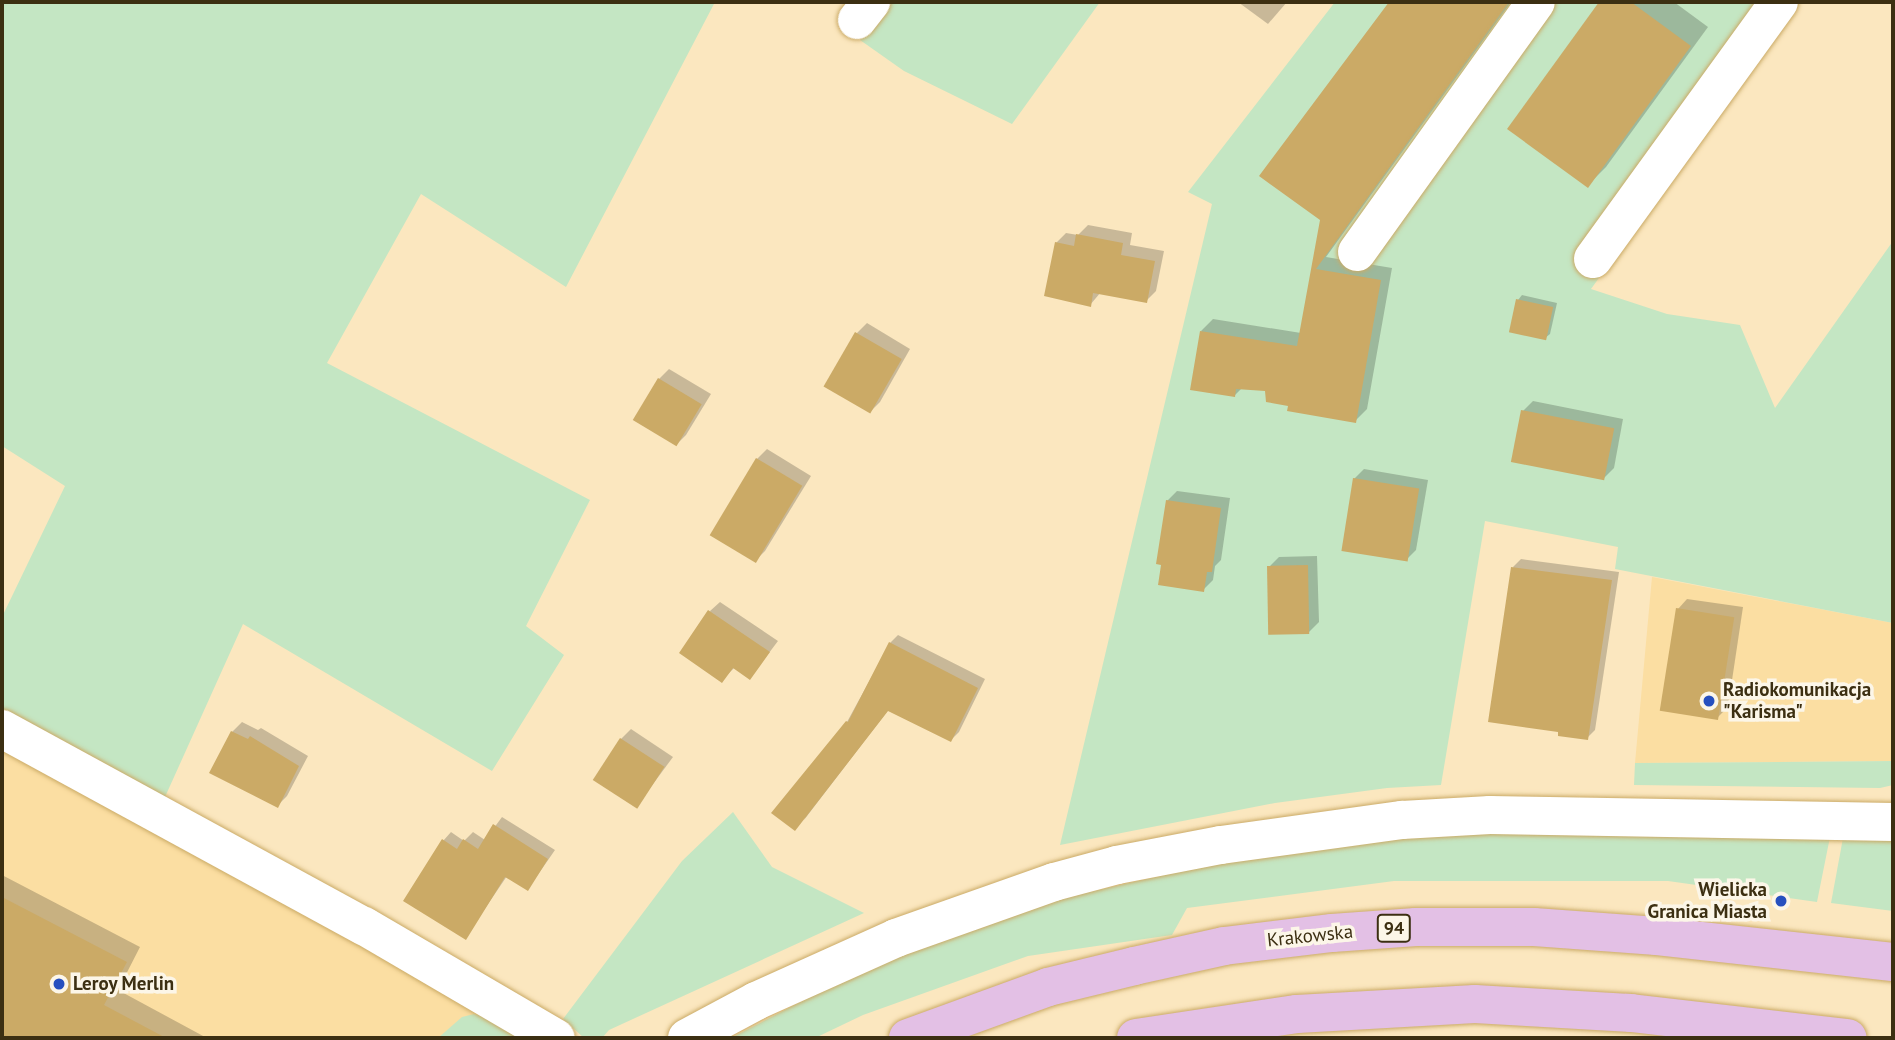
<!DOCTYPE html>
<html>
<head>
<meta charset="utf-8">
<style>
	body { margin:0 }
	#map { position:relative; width:1895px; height:1040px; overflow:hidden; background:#fbe7bf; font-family:"PT Sans",sans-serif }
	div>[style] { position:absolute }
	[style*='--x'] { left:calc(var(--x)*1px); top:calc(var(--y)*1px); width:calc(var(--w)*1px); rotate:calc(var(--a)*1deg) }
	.built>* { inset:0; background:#fbdea2 }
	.green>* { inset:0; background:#c4e6c3 }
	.shadow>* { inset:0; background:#0003 }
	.building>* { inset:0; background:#cbaa66; transform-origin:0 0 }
	.roads { filter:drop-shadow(0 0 2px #caaa66) drop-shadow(0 0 2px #caaa66) }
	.minor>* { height:38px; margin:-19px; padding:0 19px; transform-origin:19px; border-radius:19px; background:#fff }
	.major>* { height:38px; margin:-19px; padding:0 19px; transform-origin:19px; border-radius:19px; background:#e3c0e5 }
	.dots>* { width:19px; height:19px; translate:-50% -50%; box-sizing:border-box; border:4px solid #fcf6e8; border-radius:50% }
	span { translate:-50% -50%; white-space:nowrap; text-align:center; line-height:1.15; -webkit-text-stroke:7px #fcf6e8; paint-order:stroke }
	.shield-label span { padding:2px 5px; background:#fcf6e8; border:2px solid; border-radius:5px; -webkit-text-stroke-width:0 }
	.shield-label { font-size:18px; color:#3c2f12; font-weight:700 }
	.poi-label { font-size:19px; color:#3c2f12; font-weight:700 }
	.left { translate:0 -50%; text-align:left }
	.right { translate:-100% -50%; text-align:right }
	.street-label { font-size:19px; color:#3c2f12 }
	.frame { position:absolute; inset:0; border:4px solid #3c2f12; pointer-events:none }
</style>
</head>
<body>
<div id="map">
	<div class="built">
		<div style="clip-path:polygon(1652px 577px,1893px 623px,1893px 761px,1635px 763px)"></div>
		<div style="clip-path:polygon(2px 733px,432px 962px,516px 1038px,2px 1038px)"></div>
	</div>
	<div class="green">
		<div style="clip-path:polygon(2px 2px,715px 2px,566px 287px,421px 194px,327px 363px,590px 500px,526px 626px,564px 655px,492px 771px,243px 624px,165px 797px,2px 711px,2px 617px,65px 486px,2px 446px)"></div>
		<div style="clip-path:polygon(887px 2px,1100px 2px,1012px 124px,904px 71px,860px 40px)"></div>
		<div style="clip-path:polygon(1335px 2px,1797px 2px,1591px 289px,1667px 314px,1740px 325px,1775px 408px,1893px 241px,1893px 623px,1615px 569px,1618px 547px,1485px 521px,1441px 785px,1387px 788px,1275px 803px,1060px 845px,1212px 204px,1188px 192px)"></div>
		<div style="clip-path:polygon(1893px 761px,1893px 785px,1880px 788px,1634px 785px,1635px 763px)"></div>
		<div style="clip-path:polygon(733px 812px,772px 867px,864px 913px,609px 1030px,602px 1038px,584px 1038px,563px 1019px,682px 861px)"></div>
		<div style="clip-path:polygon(1480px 830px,1830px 837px,1817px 902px,1668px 881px,1394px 881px,1187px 908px,1172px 935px,1028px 956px,863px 1015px,815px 1038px,731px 1038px,864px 969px,1019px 908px,1261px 853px)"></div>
		<div style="clip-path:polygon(1843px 838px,1893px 839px,1893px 911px,1831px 903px)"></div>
		<div style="clip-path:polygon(474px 1014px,495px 1020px,524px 1038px,438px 1038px,462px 1017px)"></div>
	</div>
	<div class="shadow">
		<div style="clip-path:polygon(1238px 2px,1287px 2px,1268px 24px)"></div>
		<div style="clip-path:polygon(1391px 2px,1511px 2px,1326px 257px,1392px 268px,1367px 409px,1355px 421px,1290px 404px,1267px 390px,1242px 388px,1235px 395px,1201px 331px,1213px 319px,1301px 333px,1322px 219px,1262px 176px)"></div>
		<div style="clip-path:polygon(1602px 2px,1674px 2px,1708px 27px,1606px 167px,1588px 185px,1510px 129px)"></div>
		<div style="clip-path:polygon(1088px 225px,1132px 233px,1130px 245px,1164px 251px,1156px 291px,1146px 301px,1101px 292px,1090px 305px,1056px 243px,1066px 233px,1078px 235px)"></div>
		<div style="clip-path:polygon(1522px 295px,1557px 303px,1550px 334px,1545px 338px,1518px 300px)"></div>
		<div style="clip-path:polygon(867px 323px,910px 349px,880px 402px,870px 412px,857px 333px)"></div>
		<div style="clip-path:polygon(669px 369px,711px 394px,686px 435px,676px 445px,634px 420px,659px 379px)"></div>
		<div style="clip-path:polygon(1533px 401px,1623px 419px,1614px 468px,1604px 478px,1523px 411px)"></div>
		<div style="clip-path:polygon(767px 449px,811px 476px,765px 551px,755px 561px,713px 534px,757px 459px)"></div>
		<div style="clip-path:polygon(1364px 469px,1428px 480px,1416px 550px,1406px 560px,1354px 479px)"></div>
		<div style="clip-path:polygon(1177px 491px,1230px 498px,1221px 560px,1215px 566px,1213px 580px,1203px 590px,1167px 501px)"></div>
		<div style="clip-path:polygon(1317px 556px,1319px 622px,1309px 632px,1269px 567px,1279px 557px)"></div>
		<div style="clip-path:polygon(1521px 559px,1619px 572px,1595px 730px,1587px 738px,1513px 567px)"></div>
		<div style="clip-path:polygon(1687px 599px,1743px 607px,1728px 707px,1718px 717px,1678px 609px)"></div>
		<div style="clip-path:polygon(720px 602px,778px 641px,750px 678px,735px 667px,722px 680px,710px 611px)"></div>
		<div style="clip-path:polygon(898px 635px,985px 679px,959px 732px,951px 740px,889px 709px,804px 820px,847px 722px,890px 643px)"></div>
		<div style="clip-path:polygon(242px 722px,258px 730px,261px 728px,308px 756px,287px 796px,277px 806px,232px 732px)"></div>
		<div style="clip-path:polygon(631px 729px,673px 757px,636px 807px,621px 739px)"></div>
		<div style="clip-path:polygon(502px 817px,555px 850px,528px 889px,507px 876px,465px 938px,443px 841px,451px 832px,464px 841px,473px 832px,485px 840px)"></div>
		<div style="clip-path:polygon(2px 875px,140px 947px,118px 990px,205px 1037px,215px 1038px,2px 1038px)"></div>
	</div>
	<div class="building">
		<div style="clip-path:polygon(1389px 2px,1509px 2px,1316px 269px,1381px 280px,1356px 423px,1287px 411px,1288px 406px,1266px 402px,1265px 391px,1236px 389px,1235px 397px,1190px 390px,1200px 331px,1297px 346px,1320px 220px,1259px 176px)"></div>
		<div style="clip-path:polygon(1599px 2px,1631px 2px,1691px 46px,1588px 188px,1507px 129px)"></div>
		<div style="clip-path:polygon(1076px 234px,1123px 243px,1121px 255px,1155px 261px,1147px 303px,1093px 293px,1091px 307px,1044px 296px,1055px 242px,1074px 246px)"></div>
		<div style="left:1516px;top:299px;width:38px;height:34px;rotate:12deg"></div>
		<div style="left:855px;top:332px;width:54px;height:63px;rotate:30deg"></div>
		<div style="left:658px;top:378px;width:51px;height:49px;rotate:31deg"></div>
		<div style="left:1521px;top:410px;width:95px;height:53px;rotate:11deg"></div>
		<div style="left:756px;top:458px;width:54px;height:90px;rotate:31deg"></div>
		<div style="left:1353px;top:478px;width:67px;height:74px;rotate:9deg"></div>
		<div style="clip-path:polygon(1166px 500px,1221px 508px,1212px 572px,1207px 572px,1204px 592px,1158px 585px,1161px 565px,1156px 564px)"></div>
		<div style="left:1308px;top:565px;width:69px;height:41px;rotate:89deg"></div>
		<div style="clip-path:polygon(1511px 567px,1612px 580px,1588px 740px,1558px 736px,1558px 732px,1488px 722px)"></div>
		<div style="left:1676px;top:608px;width:59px;height:104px;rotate:9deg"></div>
		<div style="clip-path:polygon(708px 610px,770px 652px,750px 680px,733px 668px,722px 683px,679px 653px)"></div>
		<div style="clip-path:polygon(889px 642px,978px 688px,951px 742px,888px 711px,795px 831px,771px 813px,846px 721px,848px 722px)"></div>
		<div style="clip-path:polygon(231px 731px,248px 739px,250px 736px,299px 766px,278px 808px,209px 773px)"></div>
		<div style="left:620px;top:738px;width:53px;height:50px;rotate:33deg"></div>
		<div style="clip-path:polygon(493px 824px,548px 859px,528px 891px,505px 877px,466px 940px,403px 901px,442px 839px,457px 849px,463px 839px,478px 849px)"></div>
		<div style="clip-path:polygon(2px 897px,127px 962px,104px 1005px,166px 1038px,2px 1038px)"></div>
	</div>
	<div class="roads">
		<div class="minor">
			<div style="--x:857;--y:20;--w:23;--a:-52"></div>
			<div style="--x:1357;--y:252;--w:307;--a:-54.4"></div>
			<div style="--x:1593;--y:259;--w:317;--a:-54.1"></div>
			<div style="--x:2;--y:729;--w:412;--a:28.6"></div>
			<div style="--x:364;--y:926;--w:222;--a:30.3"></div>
			<div style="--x:687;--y:1038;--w:78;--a:-28.2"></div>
			<div style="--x:756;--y:1001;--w:154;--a:-24.2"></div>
			<div style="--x:896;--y:938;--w:168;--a:-19.5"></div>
			<div style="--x:1054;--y:882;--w:65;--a:-15.1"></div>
			<div style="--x:1117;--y:865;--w:106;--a:-10.9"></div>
			<div style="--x:1221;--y:845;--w:183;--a:-7.9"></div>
			<div style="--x:1402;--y:820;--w:88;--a:-3.3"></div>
			<div style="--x:1490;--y:815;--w:403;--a:1"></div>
		</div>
		<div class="major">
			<div style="--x:908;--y:1038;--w:149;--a:-20"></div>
			<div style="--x:1048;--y:987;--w:89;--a:-13.7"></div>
			<div style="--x:1134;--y:966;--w:92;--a:-12.5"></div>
			<div style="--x:1224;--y:946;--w:109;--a:-6.9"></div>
			<div style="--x:1332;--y:933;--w:84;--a:-4.1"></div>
			<div style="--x:1416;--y:927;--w:118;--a:0"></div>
			<div style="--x:1534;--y:927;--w:123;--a:4.2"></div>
			<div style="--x:1657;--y:936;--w:237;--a:6.3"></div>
			<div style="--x:1136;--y:1038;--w:163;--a:-8.5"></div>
			<div style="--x:1297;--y:1014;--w:178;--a:-3.2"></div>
			<div style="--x:1475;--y:1004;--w:156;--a:3.3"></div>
			<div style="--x:1631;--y:1013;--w:218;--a:6.6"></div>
		</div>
	</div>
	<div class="dots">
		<div style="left:1709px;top:701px;background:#2750bf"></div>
		<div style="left:1781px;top:901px;background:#2750bf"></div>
		<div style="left:59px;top:984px;background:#2750bf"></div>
	</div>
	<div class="shield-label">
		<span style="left:1394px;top:928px">94</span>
	</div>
	<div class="poi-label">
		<span class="left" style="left:1723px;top:701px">Radiokomunikacja<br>"Karisma"</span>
		<span class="right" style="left:1767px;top:901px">Wielicka<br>Granica Miasta</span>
		<span class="left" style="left:73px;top:984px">Leroy Merlin</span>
	</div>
	<div class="street-label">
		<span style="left:1310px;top:936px;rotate:-6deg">Krakowska</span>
	</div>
	<div class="frame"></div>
</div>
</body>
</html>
